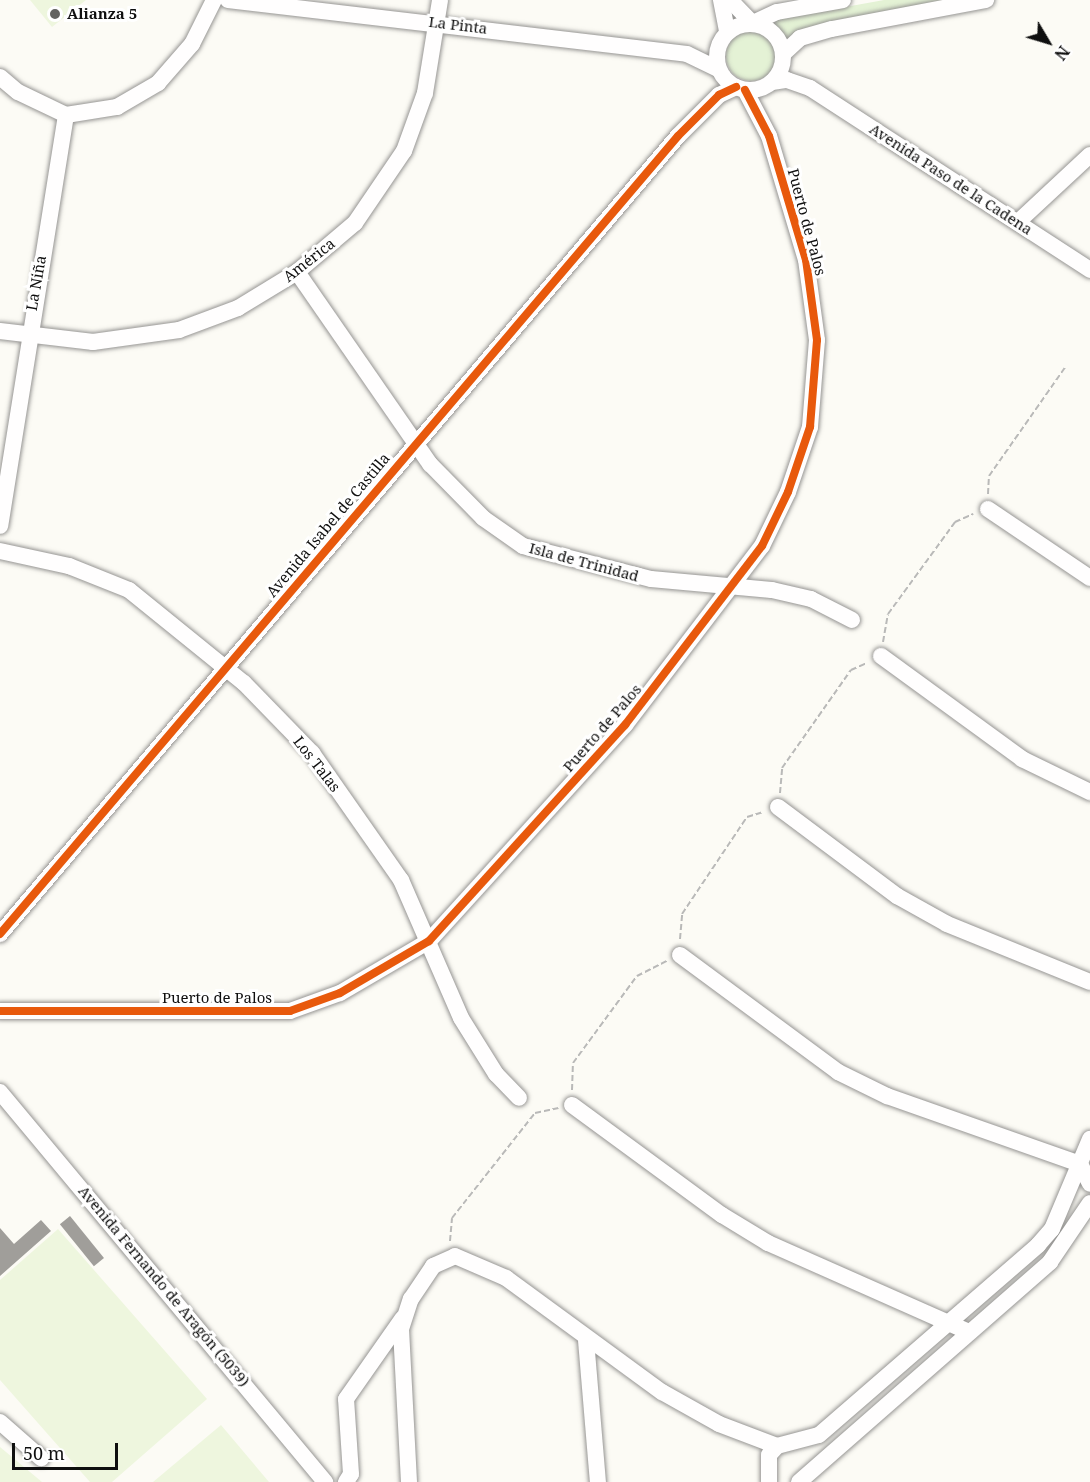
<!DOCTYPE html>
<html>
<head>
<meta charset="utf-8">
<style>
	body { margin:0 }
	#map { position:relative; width:1090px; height:1482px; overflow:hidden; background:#fcfbf5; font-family:"Noto Serif",serif }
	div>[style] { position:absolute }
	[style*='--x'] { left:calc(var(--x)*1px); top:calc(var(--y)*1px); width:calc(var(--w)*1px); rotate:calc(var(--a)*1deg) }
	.green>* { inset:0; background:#e4f2d5 }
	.round { border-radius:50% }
	.pitch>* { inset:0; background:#eef6de }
	.building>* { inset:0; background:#a09e9a; transform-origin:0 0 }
	.path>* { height:2px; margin-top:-1px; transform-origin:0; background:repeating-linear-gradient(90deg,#b9b9b8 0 6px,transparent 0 9px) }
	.roads { filter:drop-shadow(0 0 2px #969593) drop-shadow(0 0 2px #969593) }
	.minor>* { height:16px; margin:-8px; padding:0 8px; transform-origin:8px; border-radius:8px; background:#fffefe }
	.minor>.ring { margin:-8px; padding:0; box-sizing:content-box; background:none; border:16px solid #fffefe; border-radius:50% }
	.cycleway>* { height:8px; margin:-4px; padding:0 4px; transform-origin:4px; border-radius:4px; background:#e8590c }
	.dots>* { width:16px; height:16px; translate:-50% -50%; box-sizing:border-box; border:3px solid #fff; border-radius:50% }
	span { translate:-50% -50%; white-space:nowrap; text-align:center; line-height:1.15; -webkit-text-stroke:6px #fff; paint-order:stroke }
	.poi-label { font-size:15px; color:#0f0f0f; font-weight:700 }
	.left { translate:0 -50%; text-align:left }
	.street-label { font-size:15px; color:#0f0f0f }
	.north { position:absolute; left:1018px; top:12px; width:60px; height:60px; -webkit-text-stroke:4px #fff; paint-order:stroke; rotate:128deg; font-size:16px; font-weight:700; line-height:24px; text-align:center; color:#0f0f0f }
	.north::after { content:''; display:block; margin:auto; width:21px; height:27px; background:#0f0f0f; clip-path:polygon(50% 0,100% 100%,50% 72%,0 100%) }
	.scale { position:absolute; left:12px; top:1443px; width:106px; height:27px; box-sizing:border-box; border:3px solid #0f0f0f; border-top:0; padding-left:8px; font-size:18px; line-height:21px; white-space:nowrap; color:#0f0f0f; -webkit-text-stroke:4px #fff; paint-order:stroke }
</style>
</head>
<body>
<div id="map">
	<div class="green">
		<div style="clip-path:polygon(884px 0,955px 0,787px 39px,768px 21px)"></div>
		<div class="round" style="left:726px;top:31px;width:50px;height:50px"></div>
	</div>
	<div class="pitch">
		<div style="clip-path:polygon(30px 0,86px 0,52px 27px)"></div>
		<div style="clip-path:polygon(58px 1229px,207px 1399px,112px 1482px,90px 1482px,0 1380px,0 1280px)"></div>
		<div style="clip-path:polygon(221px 1425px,269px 1482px,153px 1482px)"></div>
		<div style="clip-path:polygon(0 1447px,42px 1482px,0 1482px)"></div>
	</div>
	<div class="building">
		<div style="left:70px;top:1216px;width:54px;height:13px;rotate:51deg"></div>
		<div style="clip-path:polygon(41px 1220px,51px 1231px,0 1276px,0 1228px,14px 1244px)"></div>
	</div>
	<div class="path">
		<div style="--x:988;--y:494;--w:18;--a:-87"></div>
		<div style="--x:989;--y:476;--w:134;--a:-55"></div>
		<div style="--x:883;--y:642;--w:28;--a:-80"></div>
		<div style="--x:888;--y:614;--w:114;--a:-53.9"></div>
		<div style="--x:955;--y:522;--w:20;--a:-24"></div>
		<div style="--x:780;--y:793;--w:25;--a:-85"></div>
		<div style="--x:782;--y:768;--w:120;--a:-54.9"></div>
		<div style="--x:851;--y:670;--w:17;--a:-24"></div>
		<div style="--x:680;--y:939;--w:25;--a:-85"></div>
		<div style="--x:682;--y:914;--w:117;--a:-56.2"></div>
		<div style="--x:747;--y:817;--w:17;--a:-17"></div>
		<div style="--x:572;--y:1090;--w:27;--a:-88"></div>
		<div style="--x:573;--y:1063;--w:108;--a:-53.7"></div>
		<div style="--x:637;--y:976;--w:34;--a:-27"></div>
		<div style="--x:450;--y:1241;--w:23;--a:-85"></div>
		<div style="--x:452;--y:1218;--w:134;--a:-51.7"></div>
		<div style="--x:535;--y:1113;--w:24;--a:-12"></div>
	</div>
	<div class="roads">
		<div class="minor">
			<div style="--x:228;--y:0;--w:462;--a:6.7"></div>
			<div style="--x:687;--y:54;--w:34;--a:26"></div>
			<div style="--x:721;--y:0;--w:33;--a:79"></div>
			<div style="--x:730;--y:0;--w:32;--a:46"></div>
			<div style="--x:753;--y:23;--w:26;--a:-25"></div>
			<div style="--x:777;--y:12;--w:67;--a:-10.3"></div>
			<div class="ring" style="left:717px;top:24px;width:50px;height:50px"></div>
			<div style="--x:783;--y:54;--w:23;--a:-43"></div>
			<div style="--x:800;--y:38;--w:33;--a:-16"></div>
			<div style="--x:832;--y:29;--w:157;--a:-10.7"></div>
			<div style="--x:0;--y:77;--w:23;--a:40"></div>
			<div style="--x:18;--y:92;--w:53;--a:25.6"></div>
			<div style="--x:66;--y:115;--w:416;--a:99.1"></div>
			<div style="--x:772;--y:82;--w:15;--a:-8"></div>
			<div style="--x:787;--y:80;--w:24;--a:19"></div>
			<div style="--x:810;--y:88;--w:334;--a:33"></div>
			<div style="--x:66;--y:115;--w:52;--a:-8.9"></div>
			<div style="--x:117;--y:107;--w:48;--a:-30.3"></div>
			<div style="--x:158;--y:83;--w:52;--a:-48.9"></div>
			<div style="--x:192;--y:44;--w:49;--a:-63.4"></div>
			<div style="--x:1019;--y:221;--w:97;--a:-42.9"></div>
			<div style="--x:297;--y:272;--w:234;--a:55.3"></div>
			<div style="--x:430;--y:464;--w:76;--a:45.5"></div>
			<div style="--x:483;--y:518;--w:49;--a:35"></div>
			<div style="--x:523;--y:546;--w:132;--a:14.5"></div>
			<div style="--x:651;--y:579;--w:121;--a:5.2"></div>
			<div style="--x:772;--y:590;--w:40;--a:13"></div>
			<div style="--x:811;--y:599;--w:46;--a:27.1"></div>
			<div style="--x:0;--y:331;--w:94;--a:6.7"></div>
			<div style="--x:93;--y:342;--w:87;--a:-7.9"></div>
			<div style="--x:179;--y:330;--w:63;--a:-20.4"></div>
			<div style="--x:238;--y:308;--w:69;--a:-31.4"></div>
			<div style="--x:297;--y:272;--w:76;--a:-40.2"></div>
			<div style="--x:355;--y:223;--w:87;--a:-55.8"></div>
			<div style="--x:404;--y:151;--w:62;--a:-70.1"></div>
			<div style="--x:425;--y:93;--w:94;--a:-80.8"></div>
			<div style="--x:988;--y:509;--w:123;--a:34.1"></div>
			<div style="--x:0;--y:551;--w:71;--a:12.3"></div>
			<div style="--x:69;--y:566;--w:65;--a:21.8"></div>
			<div style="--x:129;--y:590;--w:148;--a:39"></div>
			<div style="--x:244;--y:683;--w:98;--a:45.8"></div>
			<div style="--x:312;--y:753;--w:155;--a:55"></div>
			<div style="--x:401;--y:880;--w:150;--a:66.5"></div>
			<div style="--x:461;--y:1018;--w:66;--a:58"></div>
			<div style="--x:496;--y:1074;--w:33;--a:46"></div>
			<div style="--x:881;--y:656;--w:175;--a:36.1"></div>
			<div style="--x:1022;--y:759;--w:76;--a:25.9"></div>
			<div style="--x:778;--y:807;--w:149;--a:36.8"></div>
			<div style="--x:897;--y:896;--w:57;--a:29.2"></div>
			<div style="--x:947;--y:924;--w:154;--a:22.1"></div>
			<div style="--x:0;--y:934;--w:1047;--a:-49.65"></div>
			<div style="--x:678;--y:136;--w:58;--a:-45"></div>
			<div style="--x:719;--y:95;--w:19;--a:-25"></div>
			<div style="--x:680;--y:955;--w:197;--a:36.5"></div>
			<div style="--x:838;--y:1072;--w:55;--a:26.1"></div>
			<div style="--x:887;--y:1096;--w:205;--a:19.4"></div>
			<div style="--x:1080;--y:1164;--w:22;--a:63"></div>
			<div style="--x:0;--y:1011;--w:290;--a:0"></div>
			<div style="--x:290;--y:1011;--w:53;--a:-19.8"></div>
			<div style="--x:340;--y:993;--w:103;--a:-30.3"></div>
			<div style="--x:429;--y:941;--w:292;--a:-47.8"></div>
			<div style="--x:625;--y:725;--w:225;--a:-52.6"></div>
			<div style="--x:762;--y:546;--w:60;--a:-64.3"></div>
			<div style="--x:788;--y:492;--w:69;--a:-71.3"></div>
			<div style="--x:810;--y:427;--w:87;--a:-85.4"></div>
			<div style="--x:817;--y:340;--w:81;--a:-97.8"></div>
			<div style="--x:806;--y:260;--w:129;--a:-106.6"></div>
			<div style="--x:769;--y:136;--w:52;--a:-117.6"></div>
			<div style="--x:0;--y:1092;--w:508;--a:50.19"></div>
			<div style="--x:572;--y:1105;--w:186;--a:36.3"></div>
			<div style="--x:722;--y:1215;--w:54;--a:31.3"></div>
			<div style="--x:768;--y:1243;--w:220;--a:23.9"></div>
			<div style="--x:586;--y:1340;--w:143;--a:85.2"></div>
			<div style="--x:0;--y:1422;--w:55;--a:41.3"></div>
			<div style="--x:346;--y:1482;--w:9;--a:-58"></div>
			<div style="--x:351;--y:1474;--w:75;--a:-93.8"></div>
			<div style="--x:346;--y:1399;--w:98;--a:-55"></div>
			<div style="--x:409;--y:1482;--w:153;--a:-93"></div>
			<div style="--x:401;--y:1329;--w:32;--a:-72"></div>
			<div style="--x:411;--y:1299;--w:40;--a:-56"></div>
			<div style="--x:433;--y:1266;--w:24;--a:-24"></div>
			<div style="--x:455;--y:1256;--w:56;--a:23.3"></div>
			<div style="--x:506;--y:1278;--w:193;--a:36.2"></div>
			<div style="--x:662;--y:1392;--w:65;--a:29.3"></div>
			<div style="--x:719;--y:1424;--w:62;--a:20.8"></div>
			<div style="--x:769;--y:1482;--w:27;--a:-90"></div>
			<div style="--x:769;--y:1455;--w:12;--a:-48"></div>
			<div style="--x:777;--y:1446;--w:43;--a:-14.7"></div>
			<div style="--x:819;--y:1435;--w:290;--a:-40.9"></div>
			<div style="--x:1038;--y:1245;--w:21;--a:-49"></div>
			<div style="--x:1052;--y:1229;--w:98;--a:-67.1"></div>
			<div style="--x:799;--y:1482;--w:334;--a:-41.2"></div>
			<div style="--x:1050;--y:1262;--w:71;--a:-55.9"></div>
		</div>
	</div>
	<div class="cycleway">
		<div style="--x:0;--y:934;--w:1047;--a:-49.65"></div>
		<div style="--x:678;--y:136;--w:58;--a:-45"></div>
		<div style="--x:719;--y:95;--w:19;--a:-25"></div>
		<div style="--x:0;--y:1011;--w:290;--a:0"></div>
		<div style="--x:290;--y:1011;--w:53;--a:-19.8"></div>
		<div style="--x:340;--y:993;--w:103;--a:-30.3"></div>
		<div style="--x:429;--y:941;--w:292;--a:-47.8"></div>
		<div style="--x:625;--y:725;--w:225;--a:-52.6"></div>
		<div style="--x:762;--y:546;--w:60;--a:-64.3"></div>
		<div style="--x:788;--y:492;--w:69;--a:-71.3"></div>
		<div style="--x:810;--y:427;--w:87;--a:-85.4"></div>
		<div style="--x:817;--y:340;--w:81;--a:-97.8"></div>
		<div style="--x:806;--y:260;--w:129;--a:-106.6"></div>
		<div style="--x:769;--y:136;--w:52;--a:-117.6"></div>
	</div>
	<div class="dots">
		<div style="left:55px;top:14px;background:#626260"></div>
	</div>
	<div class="poi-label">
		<span class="left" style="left:67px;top:14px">Alianza 5</span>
	</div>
	<div class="street-label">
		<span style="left:458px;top:25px;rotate:7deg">La Pinta</span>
		<span style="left:951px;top:179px;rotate:33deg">Avenida Paso de la Cadena</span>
		<span style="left:807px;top:222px;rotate:75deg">Puerto de Palos</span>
		<span style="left:309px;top:260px;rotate:-38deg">América</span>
		<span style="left:36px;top:283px;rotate:-80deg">La Niña</span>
		<span style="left:328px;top:525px;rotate:-50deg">Avenida Isabel de Castilla</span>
		<span style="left:584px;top:562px;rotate:15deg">Isla de Trinidad</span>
		<span style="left:602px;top:728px;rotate:-49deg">Puerto de Palos</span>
		<span style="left:317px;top:764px;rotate:52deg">Los Talas</span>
		<span style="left:217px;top:998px">Puerto de Palos</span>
		<span style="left:164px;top:1286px;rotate:50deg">Avenida Fernando de Aragón (5039)</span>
	</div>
	<div class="north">N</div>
	<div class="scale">50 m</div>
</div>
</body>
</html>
